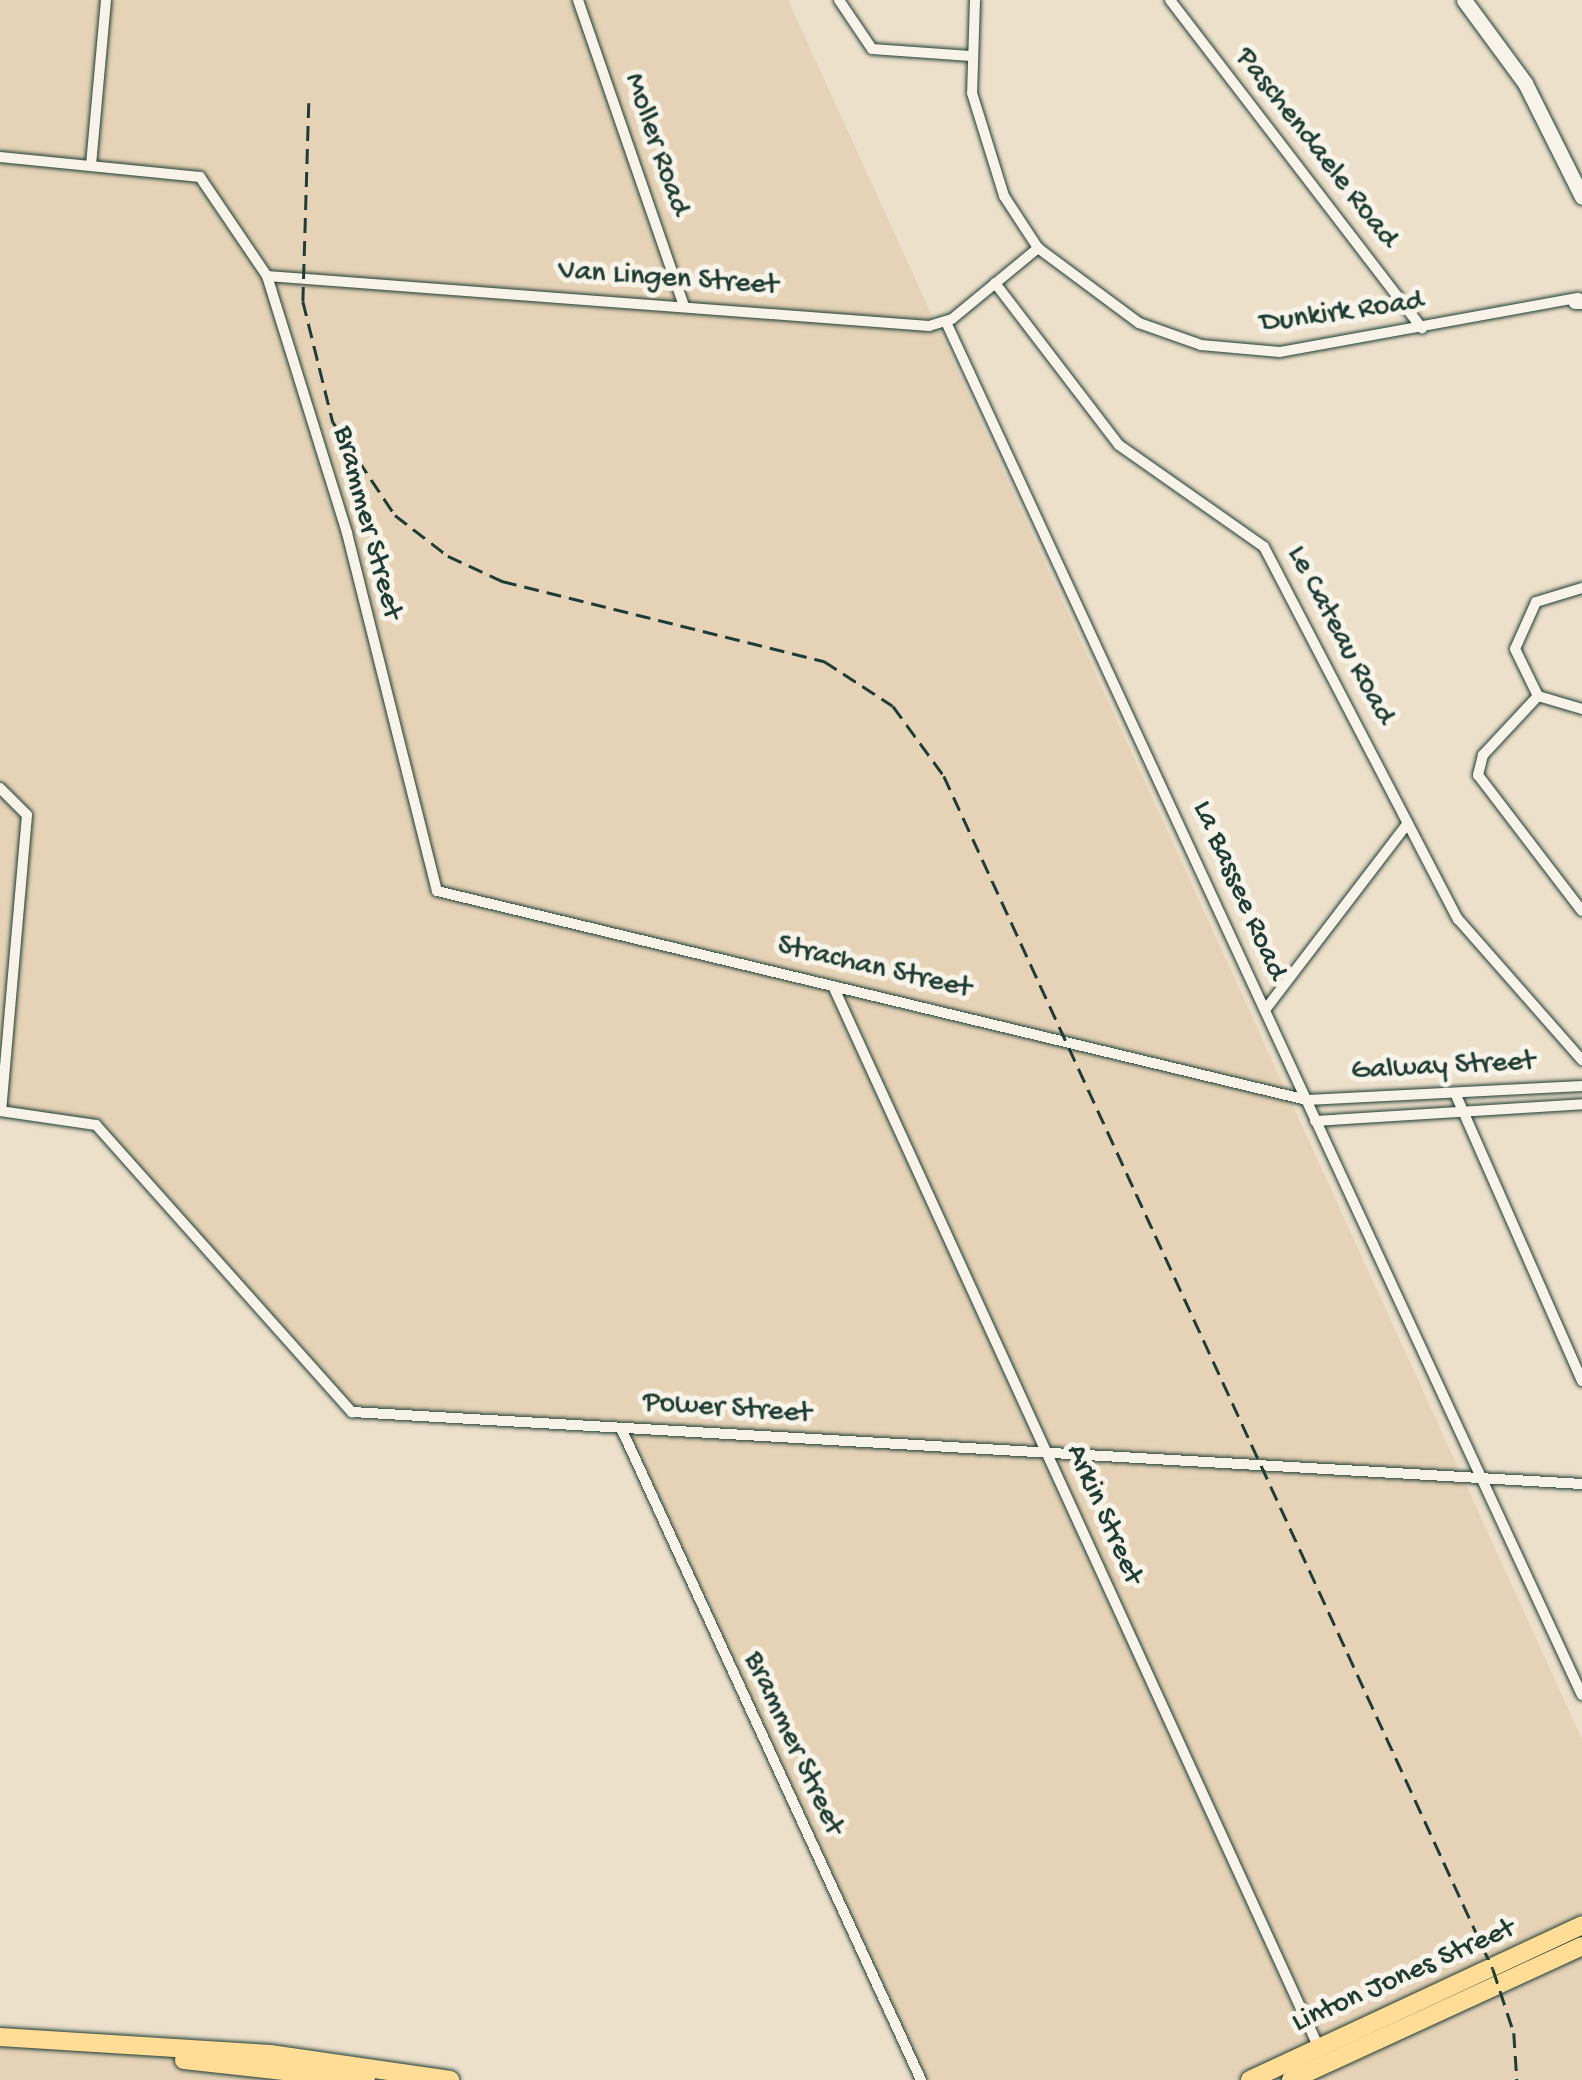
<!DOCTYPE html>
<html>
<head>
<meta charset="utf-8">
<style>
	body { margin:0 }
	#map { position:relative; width:1582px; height:2080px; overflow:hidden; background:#ede0cb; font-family:"Gochi Hand",sans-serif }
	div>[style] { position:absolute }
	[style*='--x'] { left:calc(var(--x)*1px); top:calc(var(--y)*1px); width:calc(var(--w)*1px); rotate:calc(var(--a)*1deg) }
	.built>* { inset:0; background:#e6d3b7 }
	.roads { filter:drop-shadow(0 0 2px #1f3d34) drop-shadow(0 0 2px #1f3d34) }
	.minor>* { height:10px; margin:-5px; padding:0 5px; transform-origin:5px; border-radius:5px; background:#f7f3e8 }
	.secondary>* { height:15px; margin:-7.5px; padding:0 7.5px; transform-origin:7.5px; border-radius:7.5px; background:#f7f3e8 }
	.primary>* { height:18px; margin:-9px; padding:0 9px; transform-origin:9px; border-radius:9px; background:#ffdd96 }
	.rail>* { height:2.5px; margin-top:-1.25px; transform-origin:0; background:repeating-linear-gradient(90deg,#1f3d34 0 15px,transparent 0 23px) }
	span { translate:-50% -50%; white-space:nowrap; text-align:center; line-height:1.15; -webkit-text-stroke:10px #f7f3e8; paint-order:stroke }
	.street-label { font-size:30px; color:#1f3d34 }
</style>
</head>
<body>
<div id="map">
	<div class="built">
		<div style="clip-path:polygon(0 0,788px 0,1582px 1739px,1582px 2080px,924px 2080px,618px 1422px,341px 1405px,89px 1122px,0 1114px)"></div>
		<div style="clip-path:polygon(0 2032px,437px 2080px,0 2080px)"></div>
	</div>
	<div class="roads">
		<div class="minor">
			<div style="--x:578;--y:0;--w:324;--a:70.9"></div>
			<div style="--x:839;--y:0;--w:59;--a:56"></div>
			<div style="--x:872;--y:49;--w:99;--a:4"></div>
			<div style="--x:975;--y:0;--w:93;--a:91.8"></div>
			<div style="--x:972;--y:93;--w:108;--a:72.7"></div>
			<div style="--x:1004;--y:196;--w:62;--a:56.8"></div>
			<div style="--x:1038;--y:248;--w:126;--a:36.6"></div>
			<div style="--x:1139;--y:323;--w:66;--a:19.5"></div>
			<div style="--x:1201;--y:345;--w:79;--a:5.1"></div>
			<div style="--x:1280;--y:352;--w:303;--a:-10.3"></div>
			<div style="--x:1170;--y:0;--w:414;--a:52.5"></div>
			<div style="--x:0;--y:157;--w:201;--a:5.7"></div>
			<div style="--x:200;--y:177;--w:120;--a:55.9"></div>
			<div style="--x:267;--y:276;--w:269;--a:72.7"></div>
			<div style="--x:347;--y:533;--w:369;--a:75.9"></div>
			<div style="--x:437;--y:891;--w:895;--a:13.51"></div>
			<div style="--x:1307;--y:1100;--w:275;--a:-2.9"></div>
			<div style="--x:91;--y:165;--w:166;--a:-84.8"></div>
			<div style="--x:267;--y:276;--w:664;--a:4.32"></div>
			<div style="--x:929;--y:326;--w:24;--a:-17"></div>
			<div style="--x:952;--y:319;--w:112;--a:-39.5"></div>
			<div style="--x:995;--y:283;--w:204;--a:52.6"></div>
			<div style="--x:1119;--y:445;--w:177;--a:35.1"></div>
			<div style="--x:1264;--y:547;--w:420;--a:62.5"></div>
			<div style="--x:1458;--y:919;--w:188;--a:48.7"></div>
			<div style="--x:946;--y:322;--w:1513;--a:65.15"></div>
			<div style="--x:1582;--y:588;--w:48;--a:163.1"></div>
			<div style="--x:1536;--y:602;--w:51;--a:114.1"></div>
			<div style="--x:1515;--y:649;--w:52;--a:63.9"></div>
			<div style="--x:1538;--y:696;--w:46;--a:16.5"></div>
			<div style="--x:1538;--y:696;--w:81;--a:133"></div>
			<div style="--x:1483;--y:755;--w:21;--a:104"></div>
			<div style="--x:1478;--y:775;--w:171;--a:52.6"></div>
			<div style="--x:0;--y:788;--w:38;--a:45"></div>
			<div style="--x:27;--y:815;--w:297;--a:95"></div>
			<div style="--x:833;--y:986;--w:1170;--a:65.41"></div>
			<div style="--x:1265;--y:1010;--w:235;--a:-52.6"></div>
			<div style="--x:1455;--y:1093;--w:315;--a:66.2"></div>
			<div style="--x:0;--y:1111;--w:97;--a:8.3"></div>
			<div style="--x:96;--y:1125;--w:385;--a:48.3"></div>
			<div style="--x:352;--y:1412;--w:1232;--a:3.35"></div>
			<div style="--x:1315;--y:1121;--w:268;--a:-3.6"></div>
			<div style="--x:621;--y:1428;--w:718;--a:65.29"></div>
		</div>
		<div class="secondary">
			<div style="--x:1464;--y:0;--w:103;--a:53.7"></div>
			<div style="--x:1525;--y:83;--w:127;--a:63.4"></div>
			<div style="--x:1575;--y:301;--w:7;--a:0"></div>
		</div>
		<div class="primary">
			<div style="--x:0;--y:2037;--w:271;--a:3.6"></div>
			<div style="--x:270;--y:2054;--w:182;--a:8.2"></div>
			<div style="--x:184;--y:2060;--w:183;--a:6.3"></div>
			<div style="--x:1250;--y:2080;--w:366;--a:-25"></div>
			<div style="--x:1291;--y:2080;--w:320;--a:-24.7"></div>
		</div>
	</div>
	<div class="rail">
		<div style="--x:309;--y:103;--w:198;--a:91.7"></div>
		<div style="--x:303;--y:301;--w:125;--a:76.1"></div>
		<div style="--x:333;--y:422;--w:112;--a:56.3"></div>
		<div style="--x:395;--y:515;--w:67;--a:37.7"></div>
		<div style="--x:448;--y:556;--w:60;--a:24.8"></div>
		<div style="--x:502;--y:581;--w:332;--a:14"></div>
		<div style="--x:824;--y:661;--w:82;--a:33.1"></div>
		<div style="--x:893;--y:706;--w:87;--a:53.9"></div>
		<div style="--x:944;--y:776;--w:1313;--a:65.29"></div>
		<div style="--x:1493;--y:1969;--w:67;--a:71.8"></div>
		<div style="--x:1514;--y:2033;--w:47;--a:86.3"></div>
	</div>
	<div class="street-label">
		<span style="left:655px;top:145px;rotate:71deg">Moller Road</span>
		<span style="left:1315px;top:149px;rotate:52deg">Paschendaele Road</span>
		<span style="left:668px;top:280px;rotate:4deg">Van Lingen Street</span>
		<span style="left:1342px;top:314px;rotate:-8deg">Dunkirk Road</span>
		<span style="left:366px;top:523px;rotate:75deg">Brammer Street</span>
		<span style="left:1339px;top:636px;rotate:62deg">Le Cateau Road</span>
		<span style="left:1238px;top:891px;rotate:66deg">La Bassee Road</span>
		<span style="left:874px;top:969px;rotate:13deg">Strachan Street</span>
		<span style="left:1443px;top:1068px;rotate:-3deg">Galway Street</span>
		<span style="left:727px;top:1410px;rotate:4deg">Power Street</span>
		<span style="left:1103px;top:1515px;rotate:66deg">Arkin Street</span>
		<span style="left:792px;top:1744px;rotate:65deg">Brammer Street</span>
		<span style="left:1404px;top:1977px;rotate:-24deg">Linton Jones Street</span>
	</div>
</div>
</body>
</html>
